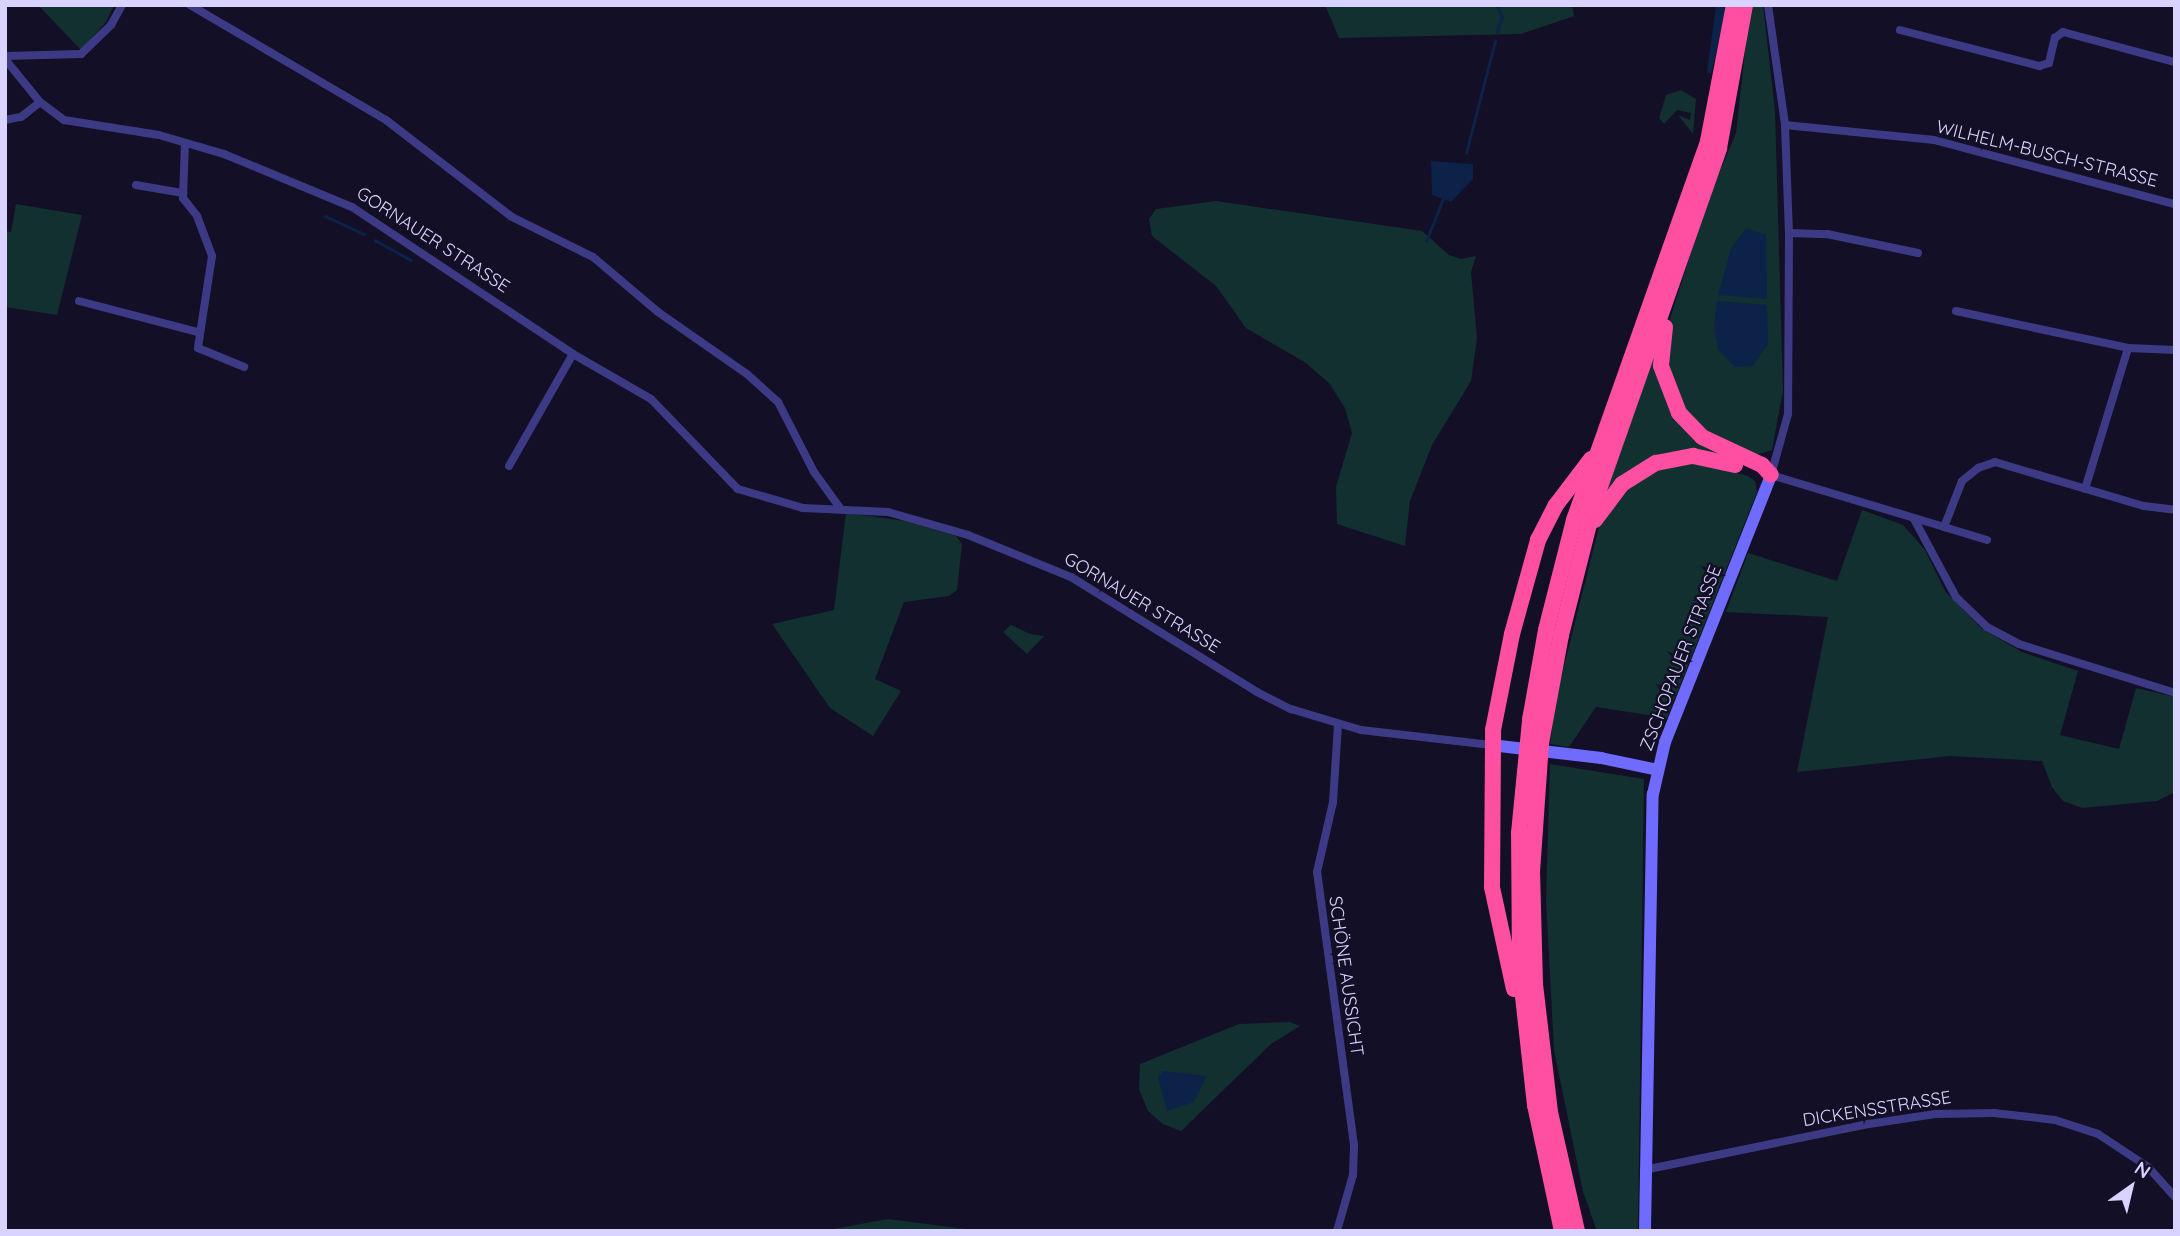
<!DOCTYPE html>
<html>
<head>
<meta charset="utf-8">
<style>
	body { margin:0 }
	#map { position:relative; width:2180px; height:1236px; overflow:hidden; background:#130f26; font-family:Quicksand,sans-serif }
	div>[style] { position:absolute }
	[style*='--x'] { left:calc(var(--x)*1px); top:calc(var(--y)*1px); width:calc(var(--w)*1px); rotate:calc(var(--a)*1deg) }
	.green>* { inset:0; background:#12302f }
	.water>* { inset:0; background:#0c2248 }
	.stream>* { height:2.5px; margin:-1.25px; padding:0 1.25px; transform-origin:1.25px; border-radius:1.25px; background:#0c2248 }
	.street>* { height:8px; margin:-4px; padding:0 4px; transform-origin:4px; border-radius:4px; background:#3d3a85 }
	.secondary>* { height:12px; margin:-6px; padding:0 6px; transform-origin:6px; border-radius:6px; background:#6f6bff }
	.highway>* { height:16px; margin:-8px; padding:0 8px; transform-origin:8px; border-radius:8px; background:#ff4fa3 }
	span { translate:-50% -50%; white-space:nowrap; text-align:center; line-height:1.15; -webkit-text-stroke:5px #130f26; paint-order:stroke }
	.street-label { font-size:18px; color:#d9d4ff }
	.frame { position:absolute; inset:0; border:7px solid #d9d4ff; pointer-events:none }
	.north { position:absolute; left:2096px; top:1152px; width:70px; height:70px; -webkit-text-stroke:5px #130f26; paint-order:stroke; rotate:34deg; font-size:19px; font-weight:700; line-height:28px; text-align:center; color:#d9d4ff }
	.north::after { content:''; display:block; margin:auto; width:24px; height:32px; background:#d9d4ff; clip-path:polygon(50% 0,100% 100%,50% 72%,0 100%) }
</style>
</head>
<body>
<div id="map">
	<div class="green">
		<div style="clip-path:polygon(38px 5px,114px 5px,106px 22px,81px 50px)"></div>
		<div style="clip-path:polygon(1325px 5px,1572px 5px,1574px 16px,1521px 34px,1339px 38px)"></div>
		<div style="clip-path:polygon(1750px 5px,1763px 5px,1775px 111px,1783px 391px,1772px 450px,1753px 456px,1724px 444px,1691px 420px,1668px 376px,1667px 328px,1709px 197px,1736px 133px)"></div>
		<div style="clip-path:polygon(1681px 90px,1696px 99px,1693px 134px,1678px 115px,1690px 120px,1691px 113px,1677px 110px,1664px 124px,1659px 118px,1666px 95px)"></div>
		<div style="clip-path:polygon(1216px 201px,1422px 231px,1449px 255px,1461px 259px,1476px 256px,1471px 272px,1477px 338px,1471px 381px,1432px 445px,1410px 501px,1405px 546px,1337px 524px,1336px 487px,1352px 433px,1345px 408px,1329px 383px,1306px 363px,1246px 328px,1216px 286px,1152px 236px,1149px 219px,1156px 209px)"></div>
		<div style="clip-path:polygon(16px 204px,82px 215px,57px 315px,5px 307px,5px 231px,11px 232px)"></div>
		<div style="clip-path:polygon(1655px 353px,1666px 402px,1721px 454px,1693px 451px,1605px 496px)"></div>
		<div style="clip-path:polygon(1696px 462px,1748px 476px,1755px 481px,1757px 492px,1667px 718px,1596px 707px,1569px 747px,1550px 744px,1556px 698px,1600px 523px,1625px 488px,1652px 471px)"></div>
		<div style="clip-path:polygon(1862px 510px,1903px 525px,1925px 550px,1945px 591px,1981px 628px,2022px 652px,2078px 671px,2060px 735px,2119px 749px,2136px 688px,2175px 697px,2175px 792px,2157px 801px,2082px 808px,2063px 801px,2052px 787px,2042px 761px,1950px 756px,1797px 772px,1828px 617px,1726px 612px,1748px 553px,1837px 581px)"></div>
		<div style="clip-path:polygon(846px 513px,905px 521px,956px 536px,962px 544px,957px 590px,949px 596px,904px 602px,875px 679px,901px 691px,873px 736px,830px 708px,772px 624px,834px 610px)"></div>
		<div style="clip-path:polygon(1011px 625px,1030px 634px,1044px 636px,1027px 654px,1003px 632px)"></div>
		<div style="clip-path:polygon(1550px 764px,1644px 779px,1638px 1231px,1597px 1231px,1583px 1192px,1554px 1050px,1546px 900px)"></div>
		<div style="clip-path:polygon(1290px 1022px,1300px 1026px,1271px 1044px,1181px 1131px,1163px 1124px,1148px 1111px,1139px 1089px,1140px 1064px,1239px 1024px)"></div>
		<div style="clip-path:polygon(888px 1219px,966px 1229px,822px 1231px)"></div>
	</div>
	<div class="water">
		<div style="clip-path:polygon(1716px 5px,1727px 5px,1711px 74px,1707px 72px)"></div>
		<div style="clip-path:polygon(1431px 161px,1473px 164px,1473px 179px,1451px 202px,1432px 195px)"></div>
		<div style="clip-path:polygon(1746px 228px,1766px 235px,1767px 299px,1718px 295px,1731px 249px)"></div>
		<div style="clip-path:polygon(1717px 301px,1767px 305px,1768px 344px,1753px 366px,1735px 367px,1718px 349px,1714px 326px)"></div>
		<div style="clip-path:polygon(1163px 1071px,1207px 1076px,1194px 1102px,1167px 1111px,1158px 1077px)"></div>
	</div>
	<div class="stream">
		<div style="--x:1497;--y:5;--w:13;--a:67"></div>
		<div style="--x:1502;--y:17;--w:15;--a:106"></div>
		<div style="--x:1466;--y:153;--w:116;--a:-75.5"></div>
		<div style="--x:325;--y:216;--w:43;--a:24.8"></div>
		<div style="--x:375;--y:240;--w:41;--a:29.1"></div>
		<div style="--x:1426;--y:241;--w:45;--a:-68"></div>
	</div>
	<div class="street">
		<div style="--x:190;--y:5;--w:227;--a:30.4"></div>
		<div style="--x:386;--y:120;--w:159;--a:37.6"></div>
		<div style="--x:512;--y:217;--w:90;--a:26.3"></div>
		<div style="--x:593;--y:257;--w:85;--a:40.2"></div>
		<div style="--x:658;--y:312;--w:108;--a:34.9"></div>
		<div style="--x:747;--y:374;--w:42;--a:42.1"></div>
		<div style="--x:778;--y:402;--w:79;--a:62.8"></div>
		<div style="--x:814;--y:472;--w:44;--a:54.2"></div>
		<div style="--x:1768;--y:5;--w:121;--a:81.9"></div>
		<div style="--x:1785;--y:125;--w:108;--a:87.9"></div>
		<div style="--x:1789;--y:233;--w:181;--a:90.3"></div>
		<div style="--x:1788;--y:414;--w:63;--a:105.6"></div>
		<div style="--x:1771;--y:475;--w:181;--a:16.7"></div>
		<div style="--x:1944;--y:527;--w:49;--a:-68.6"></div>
		<div style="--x:1962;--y:481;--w:21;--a:-39"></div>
		<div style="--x:1978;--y:468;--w:18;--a:-19"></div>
		<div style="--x:1995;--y:462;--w:155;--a:16.5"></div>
		<div style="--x:2144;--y:506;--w:31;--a:7"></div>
		<div style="--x:1900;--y:30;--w:144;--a:14.5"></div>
		<div style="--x:2039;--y:66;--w:10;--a:-17"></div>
		<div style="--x:2049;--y:63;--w:26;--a:-77"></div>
		<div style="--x:2055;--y:38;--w:10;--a:-37"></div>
		<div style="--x:2063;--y:32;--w:116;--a:15"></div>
		<div style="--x:5;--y:56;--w:76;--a:-1.5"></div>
		<div style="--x:81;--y:54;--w:42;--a:-44"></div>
		<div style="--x:111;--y:25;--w:23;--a:-61"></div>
		<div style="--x:5;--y:59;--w:55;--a:50.9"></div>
		<div style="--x:40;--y:102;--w:30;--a:37"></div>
		<div style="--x:64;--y:120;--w:96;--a:9"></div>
		<div style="--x:159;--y:135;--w:68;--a:16.3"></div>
		<div style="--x:224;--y:154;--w:139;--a:22.5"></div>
		<div style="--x:352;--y:207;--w:265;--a:33.6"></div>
		<div style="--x:573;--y:354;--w:90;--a:30"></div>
		<div style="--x:651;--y:399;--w:125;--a:46"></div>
		<div style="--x:738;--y:489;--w:68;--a:16.3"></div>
		<div style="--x:803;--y:508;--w:85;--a:2.7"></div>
		<div style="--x:888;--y:512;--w:83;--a:16"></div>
		<div style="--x:968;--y:535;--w:111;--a:22.2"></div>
		<div style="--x:1071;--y:577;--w:219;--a:31.7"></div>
		<div style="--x:1257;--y:692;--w:38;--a:27"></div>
		<div style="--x:1291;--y:709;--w:73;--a:16.7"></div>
		<div style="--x:1361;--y:730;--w:131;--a:6.6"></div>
		<div style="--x:5;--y:120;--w:16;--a:-11"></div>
		<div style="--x:21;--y:117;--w:24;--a:-38"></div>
		<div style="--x:1785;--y:125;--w:150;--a:5.7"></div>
		<div style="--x:1934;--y:140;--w:249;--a:14.9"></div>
		<div style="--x:185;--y:143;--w:55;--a:92.1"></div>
		<div style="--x:183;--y:198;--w:23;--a:52"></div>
		<div style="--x:197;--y:216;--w:43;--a:69.4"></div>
		<div style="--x:212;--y:256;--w:93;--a:98.7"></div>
		<div style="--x:198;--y:348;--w:50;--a:22.4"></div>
		<div style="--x:136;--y:185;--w:48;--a:9.7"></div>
		<div style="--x:1789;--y:233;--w:38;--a:2"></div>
		<div style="--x:1827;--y:234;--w:93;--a:11.8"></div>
		<div style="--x:79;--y:301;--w:123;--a:14.6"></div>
		<div style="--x:1956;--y:311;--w:176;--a:12.1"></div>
		<div style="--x:2128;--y:348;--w:47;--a:2.4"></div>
		<div style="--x:509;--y:466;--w:129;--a:-60.3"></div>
		<div style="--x:2085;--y:489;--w:147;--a:-73"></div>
		<div style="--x:1914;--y:519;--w:89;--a:61.7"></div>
		<div style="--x:1956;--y:597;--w:43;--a:44.1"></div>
		<div style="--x:1987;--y:627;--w:36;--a:28"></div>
		<div style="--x:2019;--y:644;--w:164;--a:17.4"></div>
		<div style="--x:1944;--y:527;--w:45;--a:16.8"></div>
		<div style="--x:1644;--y:1170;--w:230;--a:-11.6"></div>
		<div style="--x:1869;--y:1124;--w:67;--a:-8.6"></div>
		<div style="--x:1935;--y:1114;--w:59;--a:-1"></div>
		<div style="--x:1994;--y:1113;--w:61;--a:6.5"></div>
		<div style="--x:2055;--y:1120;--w:45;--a:18"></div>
		<div style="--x:2098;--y:1134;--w:60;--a:33.4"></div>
		<div style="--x:2148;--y:1167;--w:40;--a:48"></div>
		<div style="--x:1337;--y:1231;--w:58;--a:-74.1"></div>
		<div style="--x:1353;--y:1175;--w:30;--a:-88"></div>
		<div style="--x:1354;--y:1145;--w:275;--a:-97.7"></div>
		<div style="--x:1317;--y:872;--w:72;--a:-77.1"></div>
		<div style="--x:1333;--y:802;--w:78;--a:-86.3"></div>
	</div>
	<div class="secondary">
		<div style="--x:1491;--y:745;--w:111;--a:6.7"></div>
		<div style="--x:1601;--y:758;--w:58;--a:11.9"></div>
		<div style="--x:1645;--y:1231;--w:437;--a:-89"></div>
		<div style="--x:1653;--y:794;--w:53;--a:-77"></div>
		<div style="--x:1665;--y:742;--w:287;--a:-68.3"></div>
	</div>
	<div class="highway">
		<div style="--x:1665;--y:327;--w:39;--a:96"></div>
		<div style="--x:1661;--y:366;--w:50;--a:69"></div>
		<div style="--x:1679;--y:413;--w:33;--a:46"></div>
		<div style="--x:1702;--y:437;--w:66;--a:25"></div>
		<div style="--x:1762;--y:465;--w:13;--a:48"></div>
		<div style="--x:1595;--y:520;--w:45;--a:-53.1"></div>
		<div style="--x:1622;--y:484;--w:40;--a:-32"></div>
		<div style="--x:1656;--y:463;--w:38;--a:-11"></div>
		<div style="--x:1693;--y:456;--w:43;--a:12.1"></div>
		<div style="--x:1514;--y:989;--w:104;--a:-102.2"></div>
		<div style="--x:1492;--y:887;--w:157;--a:-89.6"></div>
		<div style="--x:1493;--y:730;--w:98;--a:-78.8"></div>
		<div style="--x:1512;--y:634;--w:98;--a:-74.5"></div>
		<div style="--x:1538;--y:540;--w:39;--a:-63"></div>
		<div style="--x:1556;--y:505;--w:58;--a:-52.7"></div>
		<div style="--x:1562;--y:1231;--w:129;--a:-102.1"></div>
		<div style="--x:1535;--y:1105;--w:137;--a:-96.3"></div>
		<div style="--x:1520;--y:969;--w:136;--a:-90.4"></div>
		<div style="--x:1519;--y:833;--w:114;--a:-84.4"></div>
		<div style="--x:1530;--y:720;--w:91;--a:-79.9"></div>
		<div style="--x:1546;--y:630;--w:114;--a:-75.7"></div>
		<div style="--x:1574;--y:520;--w:402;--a:-70.5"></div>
		<div style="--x:1708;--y:141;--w:138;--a:-79.2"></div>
		<div style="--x:1577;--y:1231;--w:122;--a:-102.8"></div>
		<div style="--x:1550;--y:1112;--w:128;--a:-96.7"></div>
		<div style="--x:1535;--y:985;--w:113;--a:-91.5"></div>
		<div style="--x:1532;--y:872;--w:129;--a:-86"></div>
		<div style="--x:1541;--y:743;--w:110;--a:-79.5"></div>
		<div style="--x:1561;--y:635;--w:138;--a:-75.8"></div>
		<div style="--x:1595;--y:501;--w:374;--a:-70.6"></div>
		<div style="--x:1719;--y:148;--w:145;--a:-79.7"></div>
	</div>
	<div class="street-label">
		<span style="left:2047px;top:154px;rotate:14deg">WILHELM-BUSCH-STRASSE</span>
		<span style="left:433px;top:240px;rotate:33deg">GORNAUER STRASSE</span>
		<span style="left:1142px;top:603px;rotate:31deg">GORNAUER STRASSE</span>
		<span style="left:1681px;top:658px;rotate:-69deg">ZSCHOPAUER STRASSE</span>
		<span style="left:1346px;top:976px;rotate:82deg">SCHÖNE AUSSICHT</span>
		<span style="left:1877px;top:1109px;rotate:-9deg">DICKENSSTRASSE</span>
	</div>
	<div class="frame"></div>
	<div class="north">N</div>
</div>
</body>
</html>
